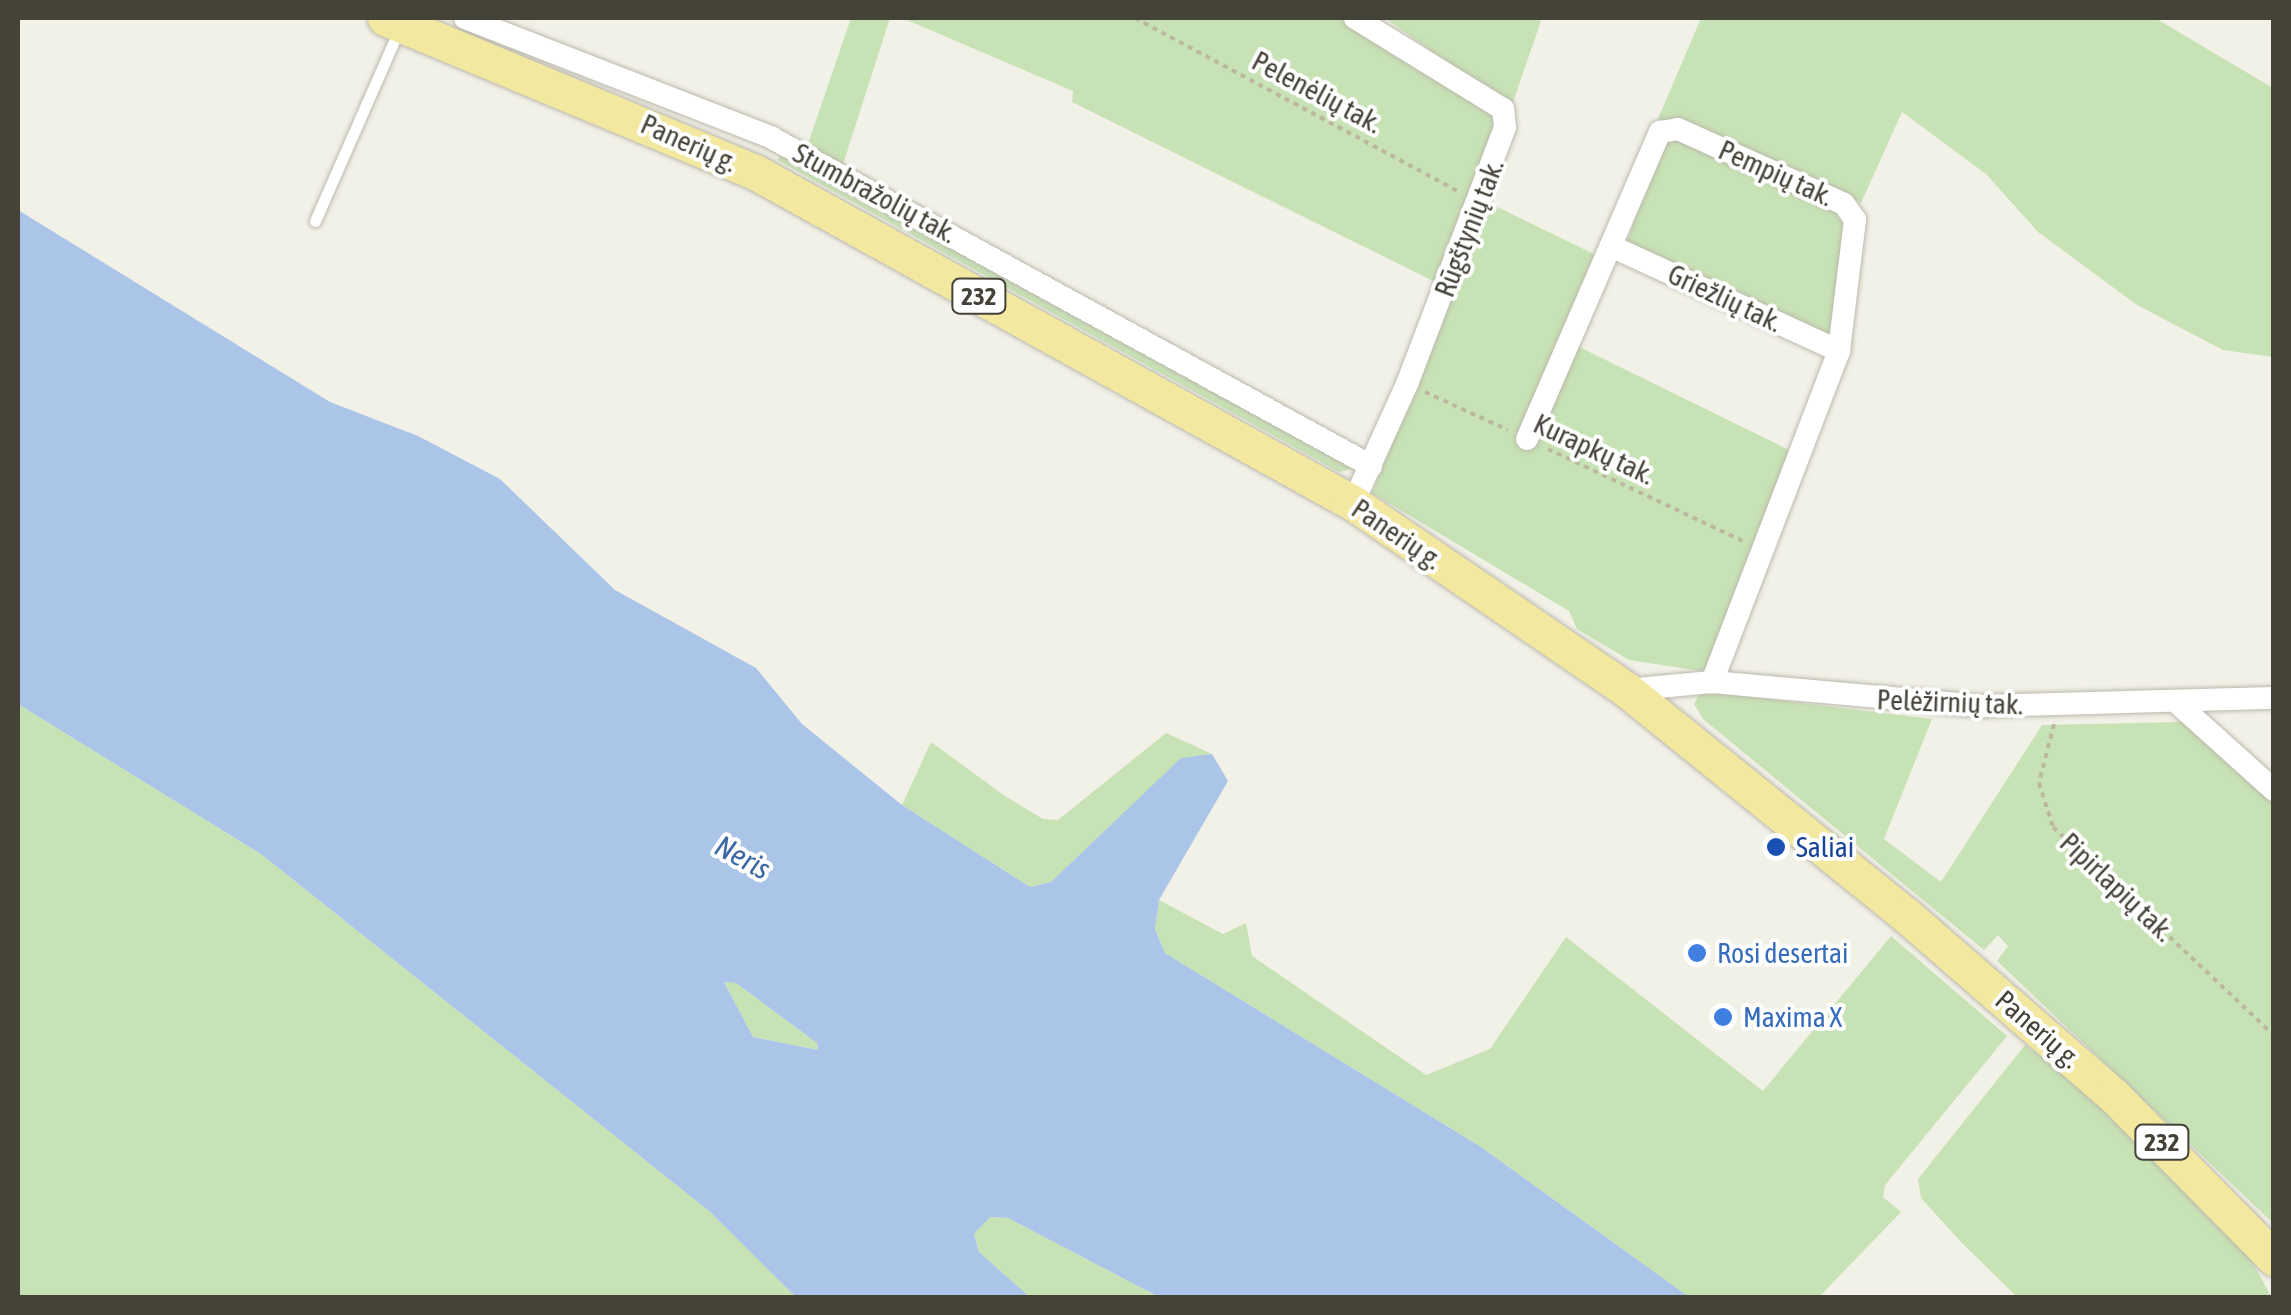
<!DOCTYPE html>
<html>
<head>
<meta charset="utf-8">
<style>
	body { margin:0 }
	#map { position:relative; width:2291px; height:1315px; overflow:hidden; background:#f2f1e8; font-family:"Asap Condensed",sans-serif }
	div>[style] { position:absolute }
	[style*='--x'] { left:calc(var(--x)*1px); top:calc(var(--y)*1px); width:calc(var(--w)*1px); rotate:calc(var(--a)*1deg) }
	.green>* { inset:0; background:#c7e2b5 }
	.water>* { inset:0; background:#abc5e8 }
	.path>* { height:4px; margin-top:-2px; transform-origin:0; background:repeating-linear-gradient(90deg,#bcb79f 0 5px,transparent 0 10px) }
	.roads { filter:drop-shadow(0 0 2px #bcb9ac) drop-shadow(0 0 2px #bcb9ac) }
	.lane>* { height:11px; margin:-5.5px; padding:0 5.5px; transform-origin:5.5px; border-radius:5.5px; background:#fff }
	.street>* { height:22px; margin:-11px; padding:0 11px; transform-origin:11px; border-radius:11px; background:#fff }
	.primary>* { height:35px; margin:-17.5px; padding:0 17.5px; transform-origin:17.5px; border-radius:17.5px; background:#f3e8a0 }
	.dots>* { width:28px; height:28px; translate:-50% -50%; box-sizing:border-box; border:5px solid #fff; border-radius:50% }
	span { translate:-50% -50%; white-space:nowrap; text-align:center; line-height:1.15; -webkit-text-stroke:8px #fff; paint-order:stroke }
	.shield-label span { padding:2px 8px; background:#fff; border:2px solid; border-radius:8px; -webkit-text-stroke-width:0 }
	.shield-label { font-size:25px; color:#454238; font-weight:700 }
	.street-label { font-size:28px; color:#454238 }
	.transit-label { font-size:28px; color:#164399 }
	.left { translate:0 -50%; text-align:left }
	.shop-label { font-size:28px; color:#366cbe }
	.water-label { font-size:30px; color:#3d68a4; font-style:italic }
	.frame { position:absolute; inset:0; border:20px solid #454238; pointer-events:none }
</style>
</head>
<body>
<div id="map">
	<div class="green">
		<div style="clip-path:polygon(851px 18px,890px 18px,843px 164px,807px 147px)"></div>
		<div style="clip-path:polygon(902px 18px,1340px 18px,1449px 78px,1498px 118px,1437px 283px,1072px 102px,1073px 91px)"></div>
		<div style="clip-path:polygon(1385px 18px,1542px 18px,1511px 108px)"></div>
		<div style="clip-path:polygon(1701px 18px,2155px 18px,2273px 88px,2273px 357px,2223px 350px,2137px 305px,2038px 232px,1986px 174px,1902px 112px,1861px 203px,1674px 120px,1657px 121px)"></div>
		<div style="clip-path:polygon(1675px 134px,1846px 216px,1836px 337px,1826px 339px,1625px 248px,1662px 136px)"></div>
		<div style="clip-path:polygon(781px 155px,1355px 468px,1339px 472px,777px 160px)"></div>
		<div style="clip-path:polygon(1487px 202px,1598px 256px,1565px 340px,1793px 452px,1708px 672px,1629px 660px,1577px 629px,1569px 611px,1372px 493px)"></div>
		<div style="clip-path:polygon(1710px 692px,1932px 719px,1884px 839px,1941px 882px,2042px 725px,2182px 722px,2273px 800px,2273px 1223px,1997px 961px,2008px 946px,1998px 935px,1984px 950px,1703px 719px,1694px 704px,1699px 694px)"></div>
		<div style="clip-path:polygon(18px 704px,261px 854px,709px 1211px,796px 1297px,18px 1298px)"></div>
		<div style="clip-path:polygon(1166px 733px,1212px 754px,1181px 759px,1051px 882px,1030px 887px,902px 805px,931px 742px,1005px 796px,1043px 819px,1058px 820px)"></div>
		<div style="clip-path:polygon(1159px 900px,1223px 934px,1246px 923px,1252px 956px,1426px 1075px,1490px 1049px,1566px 937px,1763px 1091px,1891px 936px,2007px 1036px,1885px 1185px,1883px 1197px,1901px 1212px,1819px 1297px,1689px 1297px,1481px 1147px,1165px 953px,1155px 929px)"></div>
		<div style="clip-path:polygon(724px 982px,736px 983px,817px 1043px,818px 1050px,753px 1037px)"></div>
		<div style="clip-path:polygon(2025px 1045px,2119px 1117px,2242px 1243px,2271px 1296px,2017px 1297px,1961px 1242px,1921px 1198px,1918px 1179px)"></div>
		<div style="clip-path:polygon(989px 1217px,1008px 1218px,1159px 1297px,1030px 1297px,979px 1252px,974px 1234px)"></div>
	</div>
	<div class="water">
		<div style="clip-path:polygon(evenodd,18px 210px,330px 402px,418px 436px,500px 479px,615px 590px,756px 668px,802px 724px,902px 805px,1030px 887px,1051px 882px,1181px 758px,1212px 754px,1228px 781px,1159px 900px,1155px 929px,1165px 953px,1481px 1147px,1689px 1297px,1159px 1297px,1008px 1218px,990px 1217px,974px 1234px,979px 1252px,1030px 1297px,796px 1297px,709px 1211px,261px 854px,18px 704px,18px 210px,724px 982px,736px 983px,817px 1043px,818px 1050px,753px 1037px,724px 982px)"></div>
	</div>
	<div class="path">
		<div style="--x:1135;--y:18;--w:366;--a:28.2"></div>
		<div style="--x:1425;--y:392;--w:91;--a:24.6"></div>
		<div style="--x:1548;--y:449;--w:216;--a:25.3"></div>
		<div style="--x:2054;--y:724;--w:61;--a:104.3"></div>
		<div style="--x:2039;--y:783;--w:46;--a:72.3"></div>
		<div style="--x:2053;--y:827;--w:303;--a:43.3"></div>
	</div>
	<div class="roads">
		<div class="lane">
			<div style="--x:315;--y:221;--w:212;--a:-66.3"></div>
		</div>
		<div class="street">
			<div style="--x:465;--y:18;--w:330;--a:21.3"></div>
			<div style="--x:772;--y:138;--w:683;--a:28.7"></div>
			<div style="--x:1611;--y:246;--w:251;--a:24.7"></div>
			<div style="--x:1527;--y:439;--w:335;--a:-66.6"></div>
			<div style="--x:1660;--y:132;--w:18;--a:-9"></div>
			<div style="--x:1678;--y:129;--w:182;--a:24.3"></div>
			<div style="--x:1844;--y:204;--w:19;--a:55"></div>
			<div style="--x:1855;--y:220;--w:132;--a:97"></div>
			<div style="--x:1839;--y:351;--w:355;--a:111"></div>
			<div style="--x:1353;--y:503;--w:131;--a:-65.6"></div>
			<div style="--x:1407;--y:384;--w:275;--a:-69.1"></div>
			<div style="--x:1505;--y:127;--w:18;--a:-96"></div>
			<div style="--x:1503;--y:109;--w:174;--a:-148.4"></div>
			<div style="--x:1627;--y:690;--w:85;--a:-5.4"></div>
			<div style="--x:1712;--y:682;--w:272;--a:5.1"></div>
			<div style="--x:1983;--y:706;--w:291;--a:-1.6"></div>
			<div style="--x:2175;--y:701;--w:133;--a:42"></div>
		</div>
		<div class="primary">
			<div style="--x:385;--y:18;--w:401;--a:22.6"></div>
			<div style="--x:755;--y:172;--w:683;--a:28.97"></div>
			<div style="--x:1353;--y:503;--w:332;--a:34.3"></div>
			<div style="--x:1627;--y:690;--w:360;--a:38.9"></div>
			<div style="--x:1907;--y:916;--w:274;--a:41"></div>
			<div style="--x:2114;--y:1096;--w:228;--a:45.4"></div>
		</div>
	</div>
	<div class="dots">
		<div style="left:1776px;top:847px;background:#1a4fb4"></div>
		<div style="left:1697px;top:953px;background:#3f7fe0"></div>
		<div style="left:1723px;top:1017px;background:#3f7fe0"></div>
	</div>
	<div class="shield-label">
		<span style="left:979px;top:296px">232</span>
		<span style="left:2162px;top:1142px">232</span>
	</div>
	<div class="street-label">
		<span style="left:1317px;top:92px;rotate:28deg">Pelenėlių tak.</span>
		<span style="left:689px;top:143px;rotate:24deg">Panerių g.</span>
		<span style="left:1776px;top:173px;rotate:24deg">Pempių tak.</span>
		<span style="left:875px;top:193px;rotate:28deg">Stumbražolių tak.</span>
		<span style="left:1469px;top:228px;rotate:-69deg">Rūgštynių tak.</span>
		<span style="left:1725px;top:298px;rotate:25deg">Griežlių tak.</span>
		<span style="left:1594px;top:449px;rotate:25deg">Kurapkų tak.</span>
		<span style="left:1397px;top:534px;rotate:34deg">Panerių g.</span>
		<span style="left:1950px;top:702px;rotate:2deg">Pelėžirnių tak.</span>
		<span style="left:2117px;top:887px;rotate:43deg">Pipirlapių tak.</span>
		<span style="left:2038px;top:1029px;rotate:41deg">Panerių g.</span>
	</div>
	<div class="transit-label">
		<span class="left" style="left:1796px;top:847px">Saliai</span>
	</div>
	<div class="shop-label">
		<span class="left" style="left:1717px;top:953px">Rosi desertai</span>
		<span class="left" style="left:1743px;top:1017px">Maxima X</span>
	</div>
	<div class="water-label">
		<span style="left:743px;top:857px;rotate:29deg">Neris</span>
	</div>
	<div class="frame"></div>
</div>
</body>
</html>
